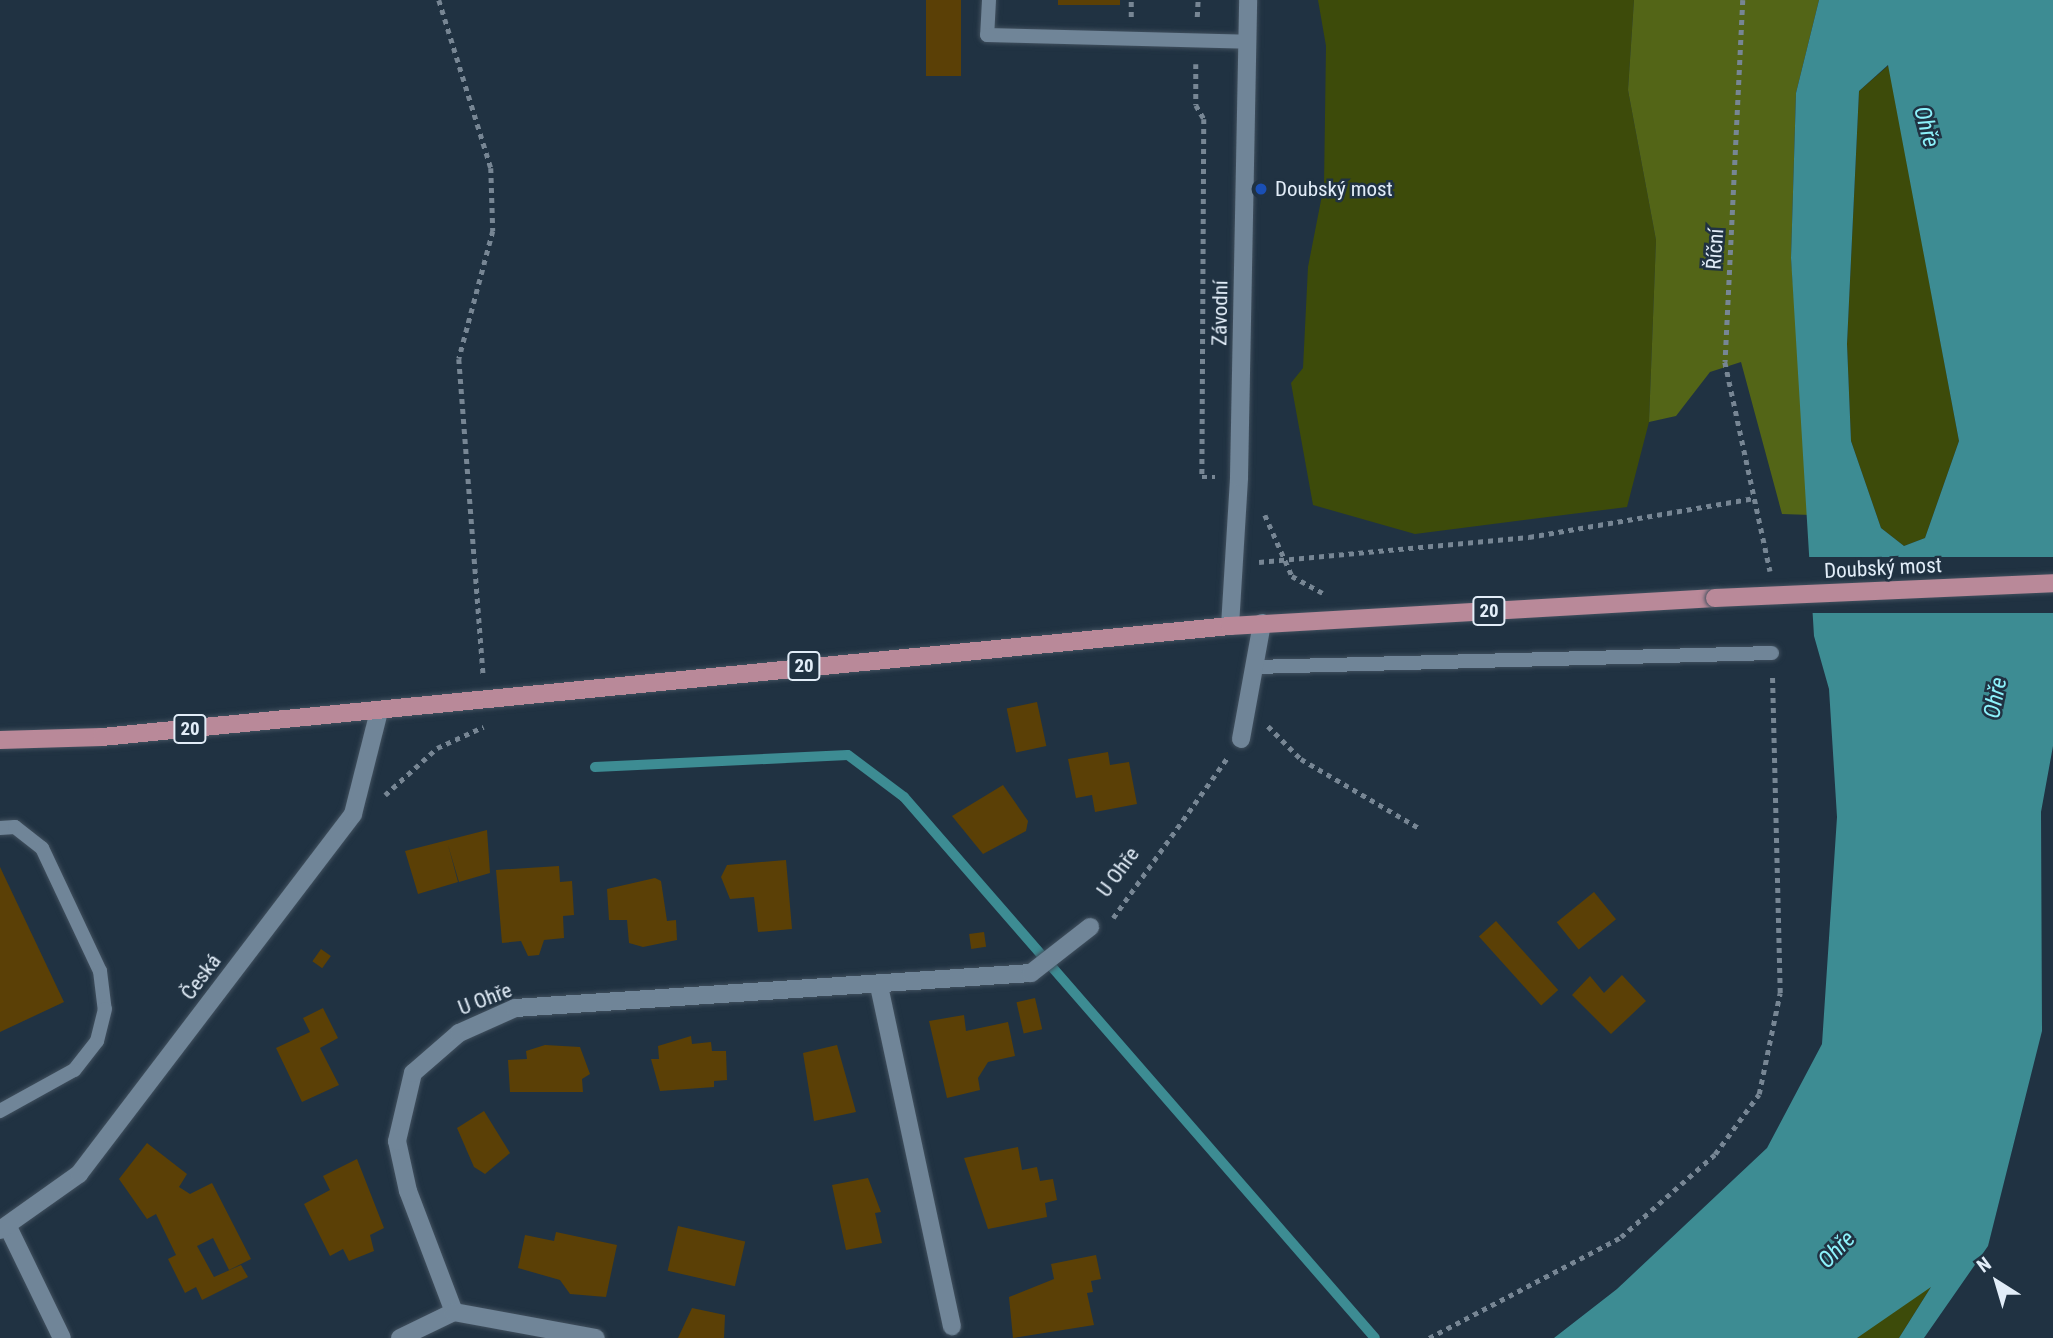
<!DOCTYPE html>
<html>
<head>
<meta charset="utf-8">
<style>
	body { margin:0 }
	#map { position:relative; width:2053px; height:1338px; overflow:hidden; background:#203242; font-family:"Roboto Condensed",sans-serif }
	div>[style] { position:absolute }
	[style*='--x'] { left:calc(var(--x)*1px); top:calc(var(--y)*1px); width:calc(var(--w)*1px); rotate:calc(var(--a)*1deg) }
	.green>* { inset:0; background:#3d4b0a }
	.forest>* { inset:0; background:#536517 }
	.water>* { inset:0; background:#3d8c93 }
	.pier>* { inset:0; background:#203242; transform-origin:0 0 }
	.stream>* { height:10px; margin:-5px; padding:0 5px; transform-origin:5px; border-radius:5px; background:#3d8c93 }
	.building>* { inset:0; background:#5b4006; transform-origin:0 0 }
	.path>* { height:4.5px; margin-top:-2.25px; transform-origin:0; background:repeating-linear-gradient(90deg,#778694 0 5px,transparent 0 10px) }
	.roads { filter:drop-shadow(0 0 2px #41505e) drop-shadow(0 0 2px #41505e) }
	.service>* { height:14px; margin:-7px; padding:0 7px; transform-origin:7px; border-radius:7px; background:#708598 }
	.minor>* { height:18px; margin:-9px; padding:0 9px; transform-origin:9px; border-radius:9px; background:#708598 }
	.tertiary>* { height:18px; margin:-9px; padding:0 9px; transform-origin:9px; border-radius:9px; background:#708598 }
	.primary>* { height:18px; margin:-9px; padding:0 9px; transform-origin:9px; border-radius:9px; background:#b98999 }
	.bridges { filter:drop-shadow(0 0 2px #41505e) drop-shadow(0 0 2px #41505e) }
	.primary-bridge>* { height:18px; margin:-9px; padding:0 9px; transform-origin:9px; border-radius:9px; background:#b98999 }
	.dots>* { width:19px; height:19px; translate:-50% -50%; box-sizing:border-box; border:4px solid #203242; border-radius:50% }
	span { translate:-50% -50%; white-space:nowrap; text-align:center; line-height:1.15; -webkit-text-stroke:5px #203242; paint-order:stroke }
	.shield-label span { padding:2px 5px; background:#203242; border:2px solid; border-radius:5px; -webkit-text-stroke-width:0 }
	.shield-label { font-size:19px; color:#e2edf8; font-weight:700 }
	.poi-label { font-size:21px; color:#e2edf8 }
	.left { translate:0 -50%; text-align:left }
	.street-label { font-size:21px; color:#e2edf8 }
	.water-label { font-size:23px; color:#8df2fb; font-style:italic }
	.north { position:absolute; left:1962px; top:1247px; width:70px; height:70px; -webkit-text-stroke:5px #203242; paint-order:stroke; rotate:323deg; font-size:19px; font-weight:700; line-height:28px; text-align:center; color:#e2edf8 }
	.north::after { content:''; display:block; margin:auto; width:24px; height:32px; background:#e2edf8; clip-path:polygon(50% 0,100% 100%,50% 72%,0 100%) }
</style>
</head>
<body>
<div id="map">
	<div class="green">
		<div style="clip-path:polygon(1318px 0,1634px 0,1628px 90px,1656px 240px,1649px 422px,1627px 507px,1415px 534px,1313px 505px,1291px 383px,1303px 368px,1308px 267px,1324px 185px,1326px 46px)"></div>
		<div style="clip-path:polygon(1889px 65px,1959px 441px,1925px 538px,1904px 546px,1881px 528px,1851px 441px,1847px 344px,1859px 91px)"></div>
		<div style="clip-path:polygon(1931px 1287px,1899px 1338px,1857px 1338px,1922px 1289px)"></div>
	</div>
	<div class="forest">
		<div style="clip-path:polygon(1634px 0,1819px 0,1796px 93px,1791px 258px,1811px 515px,1782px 514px,1741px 362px,1710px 372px,1676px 416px,1649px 422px,1656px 240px,1628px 90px)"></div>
	</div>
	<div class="water">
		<div style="clip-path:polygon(evenodd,1819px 0,2053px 0,2053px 746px,2041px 812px,2042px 1031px,1988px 1246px,1924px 1338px,1899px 1338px,1931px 1287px,1857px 1338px,1554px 1338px,1617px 1289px,1767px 1148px,1822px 1044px,1837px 817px,1829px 689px,1814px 636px,1791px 258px,1796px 93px,1819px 0,1888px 65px,1959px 441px,1925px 538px,1904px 546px,1881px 528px,1851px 441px,1847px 344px,1859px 91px,1888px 65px)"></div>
	</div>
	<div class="pier">
		<div style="left:2053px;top:557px;width:56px;height:245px;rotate:90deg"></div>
	</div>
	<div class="stream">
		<div style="--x:595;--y:767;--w:253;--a:-2.7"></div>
		<div style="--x:848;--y:755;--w:70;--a:36.9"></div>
		<div style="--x:904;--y:797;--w:717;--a:48.96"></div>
	</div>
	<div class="building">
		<div style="left:926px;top:0;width:35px;height:76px"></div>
		<div style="left:1058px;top:0;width:62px;height:5px"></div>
		<div style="left:1037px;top:702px;width:45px;height:31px;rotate:78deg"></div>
		<div style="clip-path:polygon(1108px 752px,1110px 765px,1129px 762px,1137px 804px,1095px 812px,1092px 795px,1076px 798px,1068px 759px)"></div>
		<div style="clip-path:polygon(1003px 785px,1028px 821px,1026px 831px,983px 854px,952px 816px)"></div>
		<div style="clip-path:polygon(487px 830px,490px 873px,459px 882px,448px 845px,458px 882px,418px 894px,405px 851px)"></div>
		<div style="clip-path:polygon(786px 860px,792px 929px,758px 932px,754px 897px,730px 899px,721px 877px,727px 865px)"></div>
		<div style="clip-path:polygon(559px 866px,560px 882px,572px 881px,574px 915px,563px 916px,564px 938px,544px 940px,539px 955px,528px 956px,521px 941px,502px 943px,496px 870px)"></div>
		<div style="clip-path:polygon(0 867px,64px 1002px,0 1032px)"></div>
		<div style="clip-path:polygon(655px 878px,661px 881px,667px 921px,676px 920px,677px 940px,643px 947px,629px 943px,627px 920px,609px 920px,607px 889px)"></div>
		<div style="left:1594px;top:892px;width:35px;height:48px;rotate:51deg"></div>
		<div style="left:1496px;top:921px;width:93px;height:23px;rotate:48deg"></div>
		<div style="left:984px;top:932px;width:15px;height:15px;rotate:82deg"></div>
		<div style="left:321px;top:949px;width:12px;height:15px;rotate:35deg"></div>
		<div style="clip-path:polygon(1622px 975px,1646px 1001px,1611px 1034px,1572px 995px,1590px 976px,1604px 993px)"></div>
		<div style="left:1035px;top:998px;width:32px;height:19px;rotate:77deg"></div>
		<div style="clip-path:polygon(323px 1008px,338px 1038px,320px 1048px,339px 1085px,302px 1102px,276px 1048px,310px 1032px,303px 1018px)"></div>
		<div style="clip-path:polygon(964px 1015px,966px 1031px,1008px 1022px,1015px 1056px,988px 1062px,978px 1078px,980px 1090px,947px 1098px,929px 1021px)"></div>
		<div style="clip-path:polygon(691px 1036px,692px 1044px,711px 1042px,712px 1051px,726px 1051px,727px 1080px,714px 1081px,714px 1087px,660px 1091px,651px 1059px,659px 1059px,658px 1046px)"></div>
		<div style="clip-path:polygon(545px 1045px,580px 1047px,590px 1074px,582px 1079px,583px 1092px,510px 1092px,508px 1060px,527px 1059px,526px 1051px)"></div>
		<div style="clip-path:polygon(837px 1045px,856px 1112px,814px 1121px,803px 1053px)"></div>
		<div style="clip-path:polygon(484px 1111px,510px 1153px,485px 1174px,474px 1167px,457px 1128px)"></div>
		<div style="clip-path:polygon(147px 1143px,187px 1174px,179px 1187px,190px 1194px,212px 1183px,251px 1259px,229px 1270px,213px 1238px,197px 1246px,214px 1277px,241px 1265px,248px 1277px,202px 1300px,196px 1287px,185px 1293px,168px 1259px,176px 1255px,156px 1214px,147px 1219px,119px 1179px)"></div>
		<div style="clip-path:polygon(1018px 1147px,1022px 1170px,1037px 1167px,1040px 1181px,1053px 1179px,1057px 1200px,1045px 1203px,1047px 1217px,988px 1229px,964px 1158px)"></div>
		<div style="clip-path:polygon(357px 1159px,384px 1228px,370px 1235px,374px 1251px,349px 1261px,343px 1249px,330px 1256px,304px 1204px,330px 1190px,323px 1176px)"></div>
		<div style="clip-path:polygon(868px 1178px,881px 1212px,875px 1213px,882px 1243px,846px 1250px,832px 1185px)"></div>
		<div style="left:678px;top:1226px;width:69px;height:46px;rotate:13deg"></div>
		<div style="clip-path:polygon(556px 1232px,617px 1245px,606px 1297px,570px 1294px,560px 1280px,518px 1268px,525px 1235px,554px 1241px)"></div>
		<div style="clip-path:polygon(1096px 1255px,1101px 1279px,1091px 1281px,1093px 1292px,1087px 1293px,1094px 1325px,1013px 1338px,1009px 1297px,1054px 1279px,1051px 1264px)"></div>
		<div style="clip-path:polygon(692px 1308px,725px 1315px,724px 1338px,678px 1338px)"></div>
	</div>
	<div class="path">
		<div style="--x:439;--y:0;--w:176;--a:72.8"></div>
		<div style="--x:491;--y:168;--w:63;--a:88.2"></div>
		<div style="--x:493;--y:231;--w:132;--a:104.9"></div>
		<div style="--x:459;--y:359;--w:316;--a:85.6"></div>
		<div style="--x:1743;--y:0;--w:362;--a:92.8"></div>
		<div style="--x:1725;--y:362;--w:214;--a:77.8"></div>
		<div style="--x:1131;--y:17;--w:17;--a:-90"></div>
		<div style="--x:1197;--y:17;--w:17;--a:-87"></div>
		<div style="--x:1196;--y:64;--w:41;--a:90"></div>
		<div style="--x:1196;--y:105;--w:16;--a:60"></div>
		<div style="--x:1204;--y:119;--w:358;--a:90.3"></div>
		<div style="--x:1202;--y:477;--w:13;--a:0"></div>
		<div style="--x:1265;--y:515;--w:67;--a:66.1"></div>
		<div style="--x:1292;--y:576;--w:35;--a:29"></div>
		<div style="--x:1259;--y:562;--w:271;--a:-5.3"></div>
		<div style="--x:1529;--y:537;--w:229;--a:-9.8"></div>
		<div style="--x:1268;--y:726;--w:47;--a:45"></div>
		<div style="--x:1301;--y:759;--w:137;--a:30.3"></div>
		<div style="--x:385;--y:795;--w:70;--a:-42.1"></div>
		<div style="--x:437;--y:748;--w:51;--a:-24.5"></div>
		<div style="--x:1113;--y:918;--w:198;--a:-54.5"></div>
		<div style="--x:1429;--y:1338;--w:217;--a:-27.7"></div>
		<div style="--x:1621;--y:1237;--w:125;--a:-41.4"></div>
		<div style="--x:1715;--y:1154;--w:74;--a:-53.7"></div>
		<div style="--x:1759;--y:1094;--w:103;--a:-78.3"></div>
		<div style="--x:1780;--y:993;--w:319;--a:-91.4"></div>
	</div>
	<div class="roads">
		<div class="service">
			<div style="--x:989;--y:0;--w:35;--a:93"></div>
			<div style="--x:987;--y:35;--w:261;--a:1.5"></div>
			<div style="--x:1255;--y:667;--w:517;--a:-1.55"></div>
			<div style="--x:0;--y:828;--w:15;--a:-4"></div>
			<div style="--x:15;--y:827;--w:34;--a:38"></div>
			<div style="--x:42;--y:848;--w:136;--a:64.8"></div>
			<div style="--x:100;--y:971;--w:38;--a:83"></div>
			<div style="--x:105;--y:1009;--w:33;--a:104"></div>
			<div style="--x:97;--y:1041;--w:37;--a:128"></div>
			<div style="--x:74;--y:1070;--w:85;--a:151"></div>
		</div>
		<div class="minor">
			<div style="--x:1241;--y:739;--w:118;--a:-79.7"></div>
			<div style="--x:879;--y:986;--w:348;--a:77.9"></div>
			<div style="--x:8;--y:1227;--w:123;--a:64.1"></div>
			<div style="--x:0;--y:1230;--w:97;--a:-35.3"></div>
			<div style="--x:79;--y:1174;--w:452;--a:-52.7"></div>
			<div style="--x:353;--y:814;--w:106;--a:-75.8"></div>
			<div style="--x:454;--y:1312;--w:129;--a:-110.8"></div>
			<div style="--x:408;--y:1191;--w:51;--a:-102.4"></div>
			<div style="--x:397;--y:1141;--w:70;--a:-76.8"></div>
			<div style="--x:413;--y:1073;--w:61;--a:-41"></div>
			<div style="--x:459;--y:1033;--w:61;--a:-24.1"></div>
			<div style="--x:515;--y:1008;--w:517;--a:-3.88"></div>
			<div style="--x:1031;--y:973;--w:75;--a:-37.9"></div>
			<div style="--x:400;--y:1338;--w:60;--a:-25.7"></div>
			<div style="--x:454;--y:1312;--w:144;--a:10.4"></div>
		</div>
		<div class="tertiary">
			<div style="--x:1230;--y:626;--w:149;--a:-86.5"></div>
			<div style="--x:1239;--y:477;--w:477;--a:-88.9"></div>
		</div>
		<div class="primary">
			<div style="--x:0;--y:740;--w:102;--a:-1.7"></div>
			<div style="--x:102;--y:737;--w:1133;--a:-5.62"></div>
			<div style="--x:1230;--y:626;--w:486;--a:-3.3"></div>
		</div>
	</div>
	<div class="bridges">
		<div class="primary-bridge">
			<div style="--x:1715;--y:598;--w:338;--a:-2.5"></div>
		</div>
	</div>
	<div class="dots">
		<div style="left:1261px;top:189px;background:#1a4fb4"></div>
	</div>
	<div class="shield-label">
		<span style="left:1489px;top:611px">20</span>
		<span style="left:804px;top:666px">20</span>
		<span style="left:190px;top:729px">20</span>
	</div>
	<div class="poi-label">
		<span class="left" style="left:1275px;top:189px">Doubský most</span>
	</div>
	<div class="street-label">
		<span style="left:1715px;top:249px;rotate:-86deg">Říční</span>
		<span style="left:1220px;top:313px;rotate:-89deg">Závodní</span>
		<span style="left:1883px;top:568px;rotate:-3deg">Doubský most</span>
		<span style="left:1118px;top:872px;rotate:-54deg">U Ohře</span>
		<span style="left:201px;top:977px;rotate:-53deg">Česká</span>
		<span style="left:485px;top:999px;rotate:-21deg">U Ohře</span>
	</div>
	<div class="water-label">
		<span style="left:1926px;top:127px;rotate:75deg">Ohře</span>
		<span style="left:1996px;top:698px;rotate:-79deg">Ohře</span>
		<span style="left:1837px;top:1250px;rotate:-46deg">Ohře</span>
	</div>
	<div class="north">N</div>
</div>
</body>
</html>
